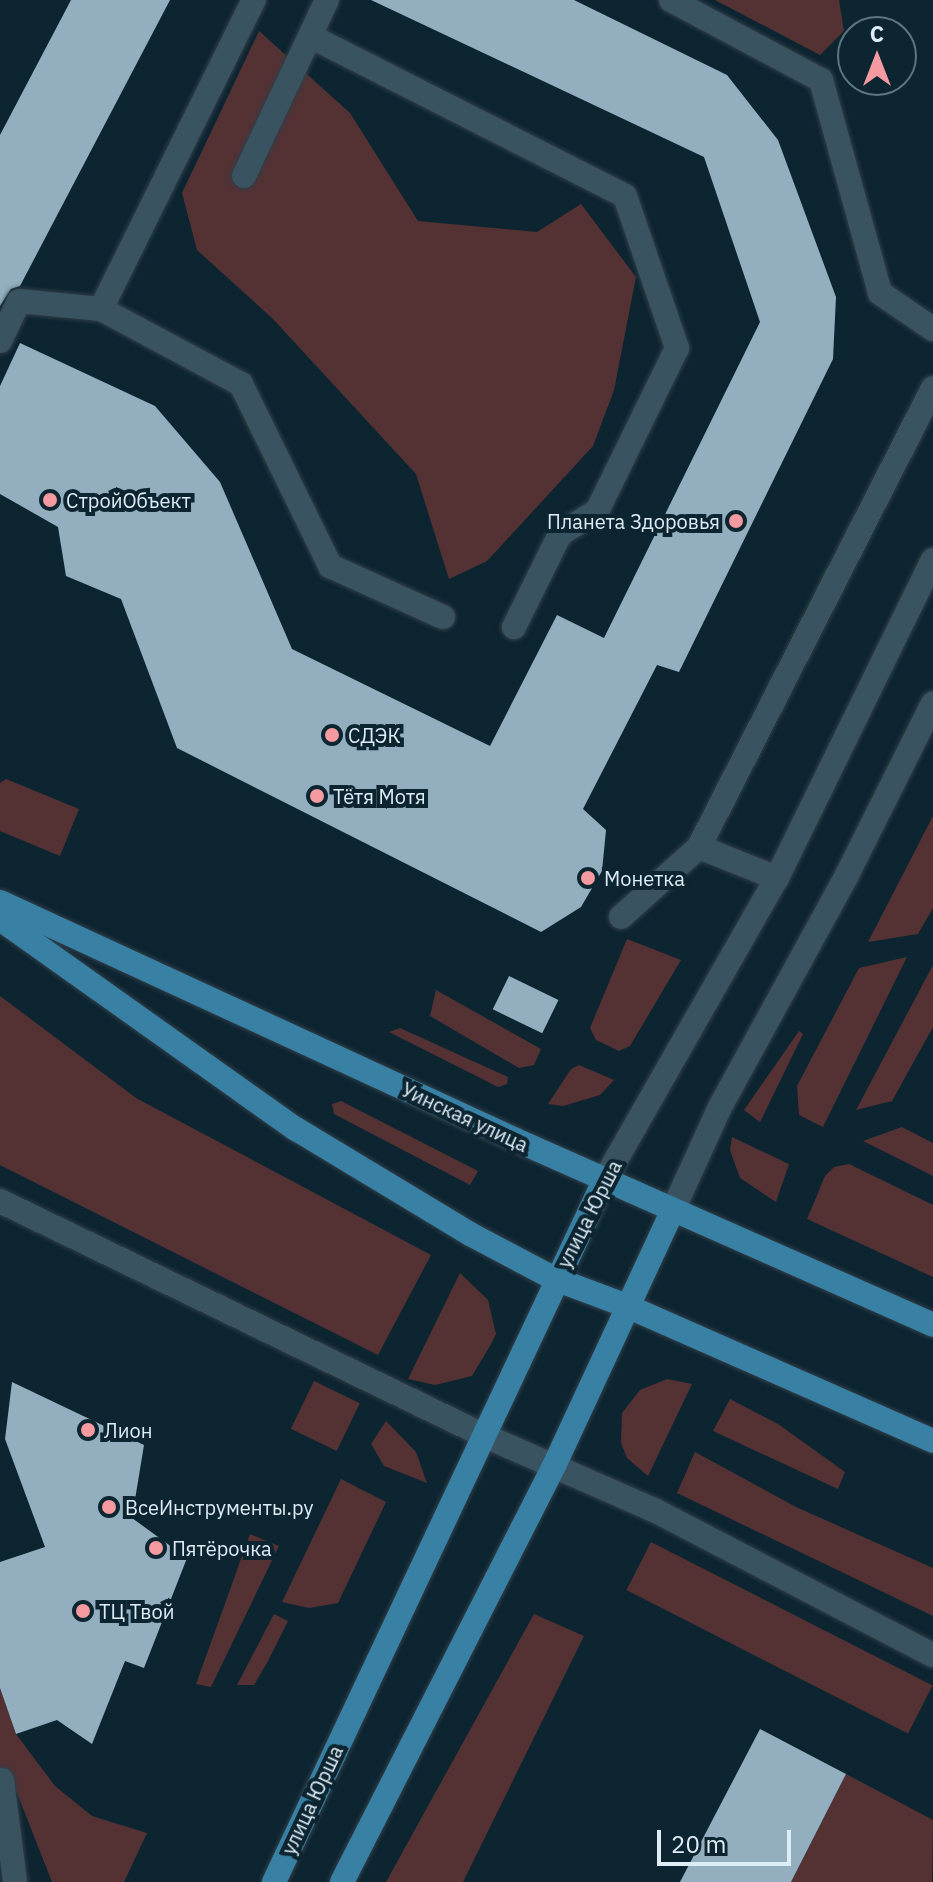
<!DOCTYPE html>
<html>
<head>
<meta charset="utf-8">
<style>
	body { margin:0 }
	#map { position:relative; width:933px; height:1882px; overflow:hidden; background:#0c2531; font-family:"IBM Plex Sans",sans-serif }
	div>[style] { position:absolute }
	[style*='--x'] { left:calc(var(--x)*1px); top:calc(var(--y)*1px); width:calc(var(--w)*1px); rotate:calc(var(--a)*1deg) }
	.green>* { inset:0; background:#543234; transform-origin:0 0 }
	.building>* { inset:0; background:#93afbf; transform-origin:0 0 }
	.roads { filter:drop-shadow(0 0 2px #313e49) drop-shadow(0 0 2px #313e49) }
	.minor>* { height:24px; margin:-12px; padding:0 12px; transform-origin:12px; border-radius:12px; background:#3a5361 }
	.major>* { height:24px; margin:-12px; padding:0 12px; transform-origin:12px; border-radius:12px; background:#3881a5 }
	.dots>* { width:22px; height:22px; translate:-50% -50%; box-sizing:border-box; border:4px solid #0c2531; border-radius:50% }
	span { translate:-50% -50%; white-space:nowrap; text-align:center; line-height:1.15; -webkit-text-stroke:8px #0c2531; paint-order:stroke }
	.poi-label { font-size:20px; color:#deecf5 }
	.left { translate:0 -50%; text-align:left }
	.right { translate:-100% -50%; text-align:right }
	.street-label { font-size:20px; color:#deecf5 }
	.north { position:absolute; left:837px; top:16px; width:80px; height:80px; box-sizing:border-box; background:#0c2531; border:2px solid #60757f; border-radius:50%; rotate:0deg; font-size:22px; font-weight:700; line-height:32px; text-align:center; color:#deecf5 }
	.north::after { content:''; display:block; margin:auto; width:28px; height:36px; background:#f49aa0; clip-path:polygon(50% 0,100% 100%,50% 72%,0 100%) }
	.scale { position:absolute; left:657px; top:1830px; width:134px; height:36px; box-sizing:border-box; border:4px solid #deecf5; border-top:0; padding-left:10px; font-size:24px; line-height:28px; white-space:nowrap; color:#deecf5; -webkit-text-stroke:6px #0c2531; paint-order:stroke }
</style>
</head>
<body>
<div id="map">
	<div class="green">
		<div style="clip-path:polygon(715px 0,839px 0,844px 31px,820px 55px)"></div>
		<div style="clip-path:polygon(259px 31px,350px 113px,418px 221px,537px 232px,581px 204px,636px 277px,614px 390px,593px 446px,487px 561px,449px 579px,416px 474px,273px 319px,197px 250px,182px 193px)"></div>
		<div style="clip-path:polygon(6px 779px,79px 809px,60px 856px,0 831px,0 783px)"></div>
		<div style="clip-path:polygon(933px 816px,933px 908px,918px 934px,868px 942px)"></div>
		<div style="clip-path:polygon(627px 939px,681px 960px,630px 1046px,619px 1051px,596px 1040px,590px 1028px)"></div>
		<div style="clip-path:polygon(907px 957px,823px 1127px,799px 1115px,797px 1086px,859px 968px)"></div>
		<div style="clip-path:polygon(933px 965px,933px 1027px,892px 1101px,856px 1110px)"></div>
		<div style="clip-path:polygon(436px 990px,541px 1049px,534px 1065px,519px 1068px,430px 1016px)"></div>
		<div style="clip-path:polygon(0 996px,136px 1098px,431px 1255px,378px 1355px,0 1165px)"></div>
		<div style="clip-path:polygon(400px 1028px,508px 1077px,507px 1084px,498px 1087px,389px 1032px)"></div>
		<div style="clip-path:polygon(799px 1031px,803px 1034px,760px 1122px,744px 1110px)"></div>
		<div style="clip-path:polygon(579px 1065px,614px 1080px,600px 1095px,563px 1106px,548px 1104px,571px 1069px)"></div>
		<div style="clip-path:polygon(341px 1101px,478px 1171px,470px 1185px,334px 1114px,332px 1104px)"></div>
		<div style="clip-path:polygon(902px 1127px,933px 1143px,933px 1176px,863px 1141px)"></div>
		<div style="clip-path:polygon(732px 1137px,789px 1164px,776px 1202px,740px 1178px,730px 1150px)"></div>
		<div style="clip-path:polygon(849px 1164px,933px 1205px,933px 1277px,807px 1219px,825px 1176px,834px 1167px)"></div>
		<div style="clip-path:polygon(460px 1273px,488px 1300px,496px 1334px,490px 1346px,472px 1376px,435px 1385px,408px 1379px)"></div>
		<div style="clip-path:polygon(667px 1379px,692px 1384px,648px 1476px,627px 1458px,621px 1443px,622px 1413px,640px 1390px)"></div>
		<div style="left:314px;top:1381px;width:51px;height:53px;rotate:26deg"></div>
		<div style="clip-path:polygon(730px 1399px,778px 1424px,845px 1472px,838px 1489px,713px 1431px)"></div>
		<div style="clip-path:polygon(386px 1421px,416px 1452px,427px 1483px,384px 1466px,371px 1444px)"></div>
		<div style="clip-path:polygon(695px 1452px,796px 1507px,933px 1568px,933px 1616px,677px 1493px)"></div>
		<div style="clip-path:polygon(341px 1479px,386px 1502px,338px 1603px,309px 1608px,282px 1602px)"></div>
		<div style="clip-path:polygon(250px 1534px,279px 1546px,211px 1687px,196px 1684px)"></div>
		<div style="left:651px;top:1542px;width:316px;height:54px;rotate:27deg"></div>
		<div style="clip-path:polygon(274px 1614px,288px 1621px,268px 1661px,254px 1685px,237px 1685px)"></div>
		<div style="clip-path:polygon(534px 1614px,584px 1636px,463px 1882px,386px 1882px)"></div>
		<div style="clip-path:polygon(0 1688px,16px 1734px,55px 1786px,92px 1816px,147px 1833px,124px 1882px,52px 1882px,8px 1770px,0 1773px)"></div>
		<div style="clip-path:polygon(846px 1774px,933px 1820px,932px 1882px,791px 1882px)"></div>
	</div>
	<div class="building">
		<div style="clip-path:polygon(71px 0,170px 0,20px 286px,11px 289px,0 306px,0 135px)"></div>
		<div style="clip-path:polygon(371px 0,574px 0,727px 75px,778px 140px,836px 297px,833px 359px,679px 672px,657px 665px,583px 809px,606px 830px,602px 871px,581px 907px,541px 932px,177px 748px,121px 599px,66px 576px,58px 527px,0 494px,0 386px,20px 343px,155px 406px,220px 482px,292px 649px,490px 746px,557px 615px,604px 638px,760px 322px,704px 157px)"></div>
		<div style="left:509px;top:976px;width:55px;height:37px;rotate:26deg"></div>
		<div style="clip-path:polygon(12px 1382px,144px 1445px,132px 1518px,187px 1558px,144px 1668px,125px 1661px,92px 1744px,57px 1720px,16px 1734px,0 1688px,0 1562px,45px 1547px,5px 1439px)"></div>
		<div style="clip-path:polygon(760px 1729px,846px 1774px,791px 1882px,680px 1882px)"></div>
	</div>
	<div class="roads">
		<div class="minor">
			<div style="--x:671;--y:0;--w:170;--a:28.1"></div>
			<div style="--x:821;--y:80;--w:221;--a:74.5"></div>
			<div style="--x:880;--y:293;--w:64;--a:34.2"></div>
			<div style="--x:310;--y:36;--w:353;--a:26.9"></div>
			<div style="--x:625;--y:196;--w:161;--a:71.1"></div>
			<div style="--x:677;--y:348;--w:182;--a:116.1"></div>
			<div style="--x:597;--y:511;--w:44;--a:148.1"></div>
			<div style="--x:560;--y:534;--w:104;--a:116.3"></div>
			<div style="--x:244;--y:176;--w:195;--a:-64.8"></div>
			<div style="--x:101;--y:309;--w:159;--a:28.2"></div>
			<div style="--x:241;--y:384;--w:203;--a:63.9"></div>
			<div style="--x:330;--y:566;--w:124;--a:24.3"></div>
			<div style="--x:0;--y:341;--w:44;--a:-64.6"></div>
			<div style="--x:19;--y:301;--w:82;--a:5.6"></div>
			<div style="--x:101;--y:309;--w:345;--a:-63.7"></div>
			<div style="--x:699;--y:847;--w:84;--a:21.7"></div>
			<div style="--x:621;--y:917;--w:105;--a:-41.9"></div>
			<div style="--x:699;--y:847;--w:515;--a:-62.99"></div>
			<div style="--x:605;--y:1179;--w:347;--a:-60.3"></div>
			<div style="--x:777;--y:878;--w:354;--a:-63.9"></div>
			<div style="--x:0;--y:1201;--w:537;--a:25.85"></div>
			<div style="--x:483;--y:1435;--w:187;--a:23.7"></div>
			<div style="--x:654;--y:1510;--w:314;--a:27.5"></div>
			<div style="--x:673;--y:1210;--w:113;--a:-65.5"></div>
			<div style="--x:720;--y:1107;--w:264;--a:-61.3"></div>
			<div style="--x:847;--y:875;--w:192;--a:-63.4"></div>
			<div style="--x:2;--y:1780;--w:103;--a:82.7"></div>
		</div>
		<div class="major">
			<div style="--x:0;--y:902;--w:568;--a:24.76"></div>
			<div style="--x:516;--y:1140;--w:456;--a:23.9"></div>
			<div style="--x:0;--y:919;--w:363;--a:35.4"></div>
			<div style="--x:296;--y:1129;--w:203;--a:31.1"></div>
			<div style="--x:470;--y:1234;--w:96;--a:27.9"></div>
			<div style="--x:555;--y:1279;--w:77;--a:20.6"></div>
			<div style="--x:627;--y:1306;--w:334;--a:23.8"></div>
			<div style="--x:274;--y:1882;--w:777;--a:-64.79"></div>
			<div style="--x:342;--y:1882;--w:467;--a:-63"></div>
			<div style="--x:554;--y:1466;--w:282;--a:-65.1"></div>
		</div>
	</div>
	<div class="dots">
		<div style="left:50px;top:500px;background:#f49aa0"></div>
		<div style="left:736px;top:521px;background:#f49aa0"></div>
		<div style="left:332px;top:735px;background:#f49aa0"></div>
		<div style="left:317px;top:796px;background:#f49aa0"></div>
		<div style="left:588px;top:878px;background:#f49aa0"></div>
		<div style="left:88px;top:1430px;background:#f49aa0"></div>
		<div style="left:109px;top:1507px;background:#f49aa0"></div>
		<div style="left:156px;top:1548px;background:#f49aa0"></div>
		<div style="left:83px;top:1611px;background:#f49aa0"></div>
	</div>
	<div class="poi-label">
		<span class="left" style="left:66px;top:500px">СтройОбъект</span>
		<span class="right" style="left:720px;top:521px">Планета Здоровья</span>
		<span class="left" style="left:348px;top:735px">СДЭК</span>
		<span class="left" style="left:333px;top:796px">Тётя Мотя</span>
		<span class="left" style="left:604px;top:878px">Монетка</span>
		<span class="left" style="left:104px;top:1430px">Лион</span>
		<span class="left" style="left:125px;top:1507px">ВсеИнструменты.ру</span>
		<span class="left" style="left:172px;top:1548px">Пятёрочка</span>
		<span class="left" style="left:99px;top:1611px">ТЦ Твой</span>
	</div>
	<div class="street-label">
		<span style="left:465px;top:1117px;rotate:25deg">Уинская улица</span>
		<span style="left:589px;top:1214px;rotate:-63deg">улица Юрша</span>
		<span style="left:312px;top:1800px;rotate:-65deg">улица Юрша</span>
	</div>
	<div class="north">С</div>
	<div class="scale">20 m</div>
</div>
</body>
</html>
